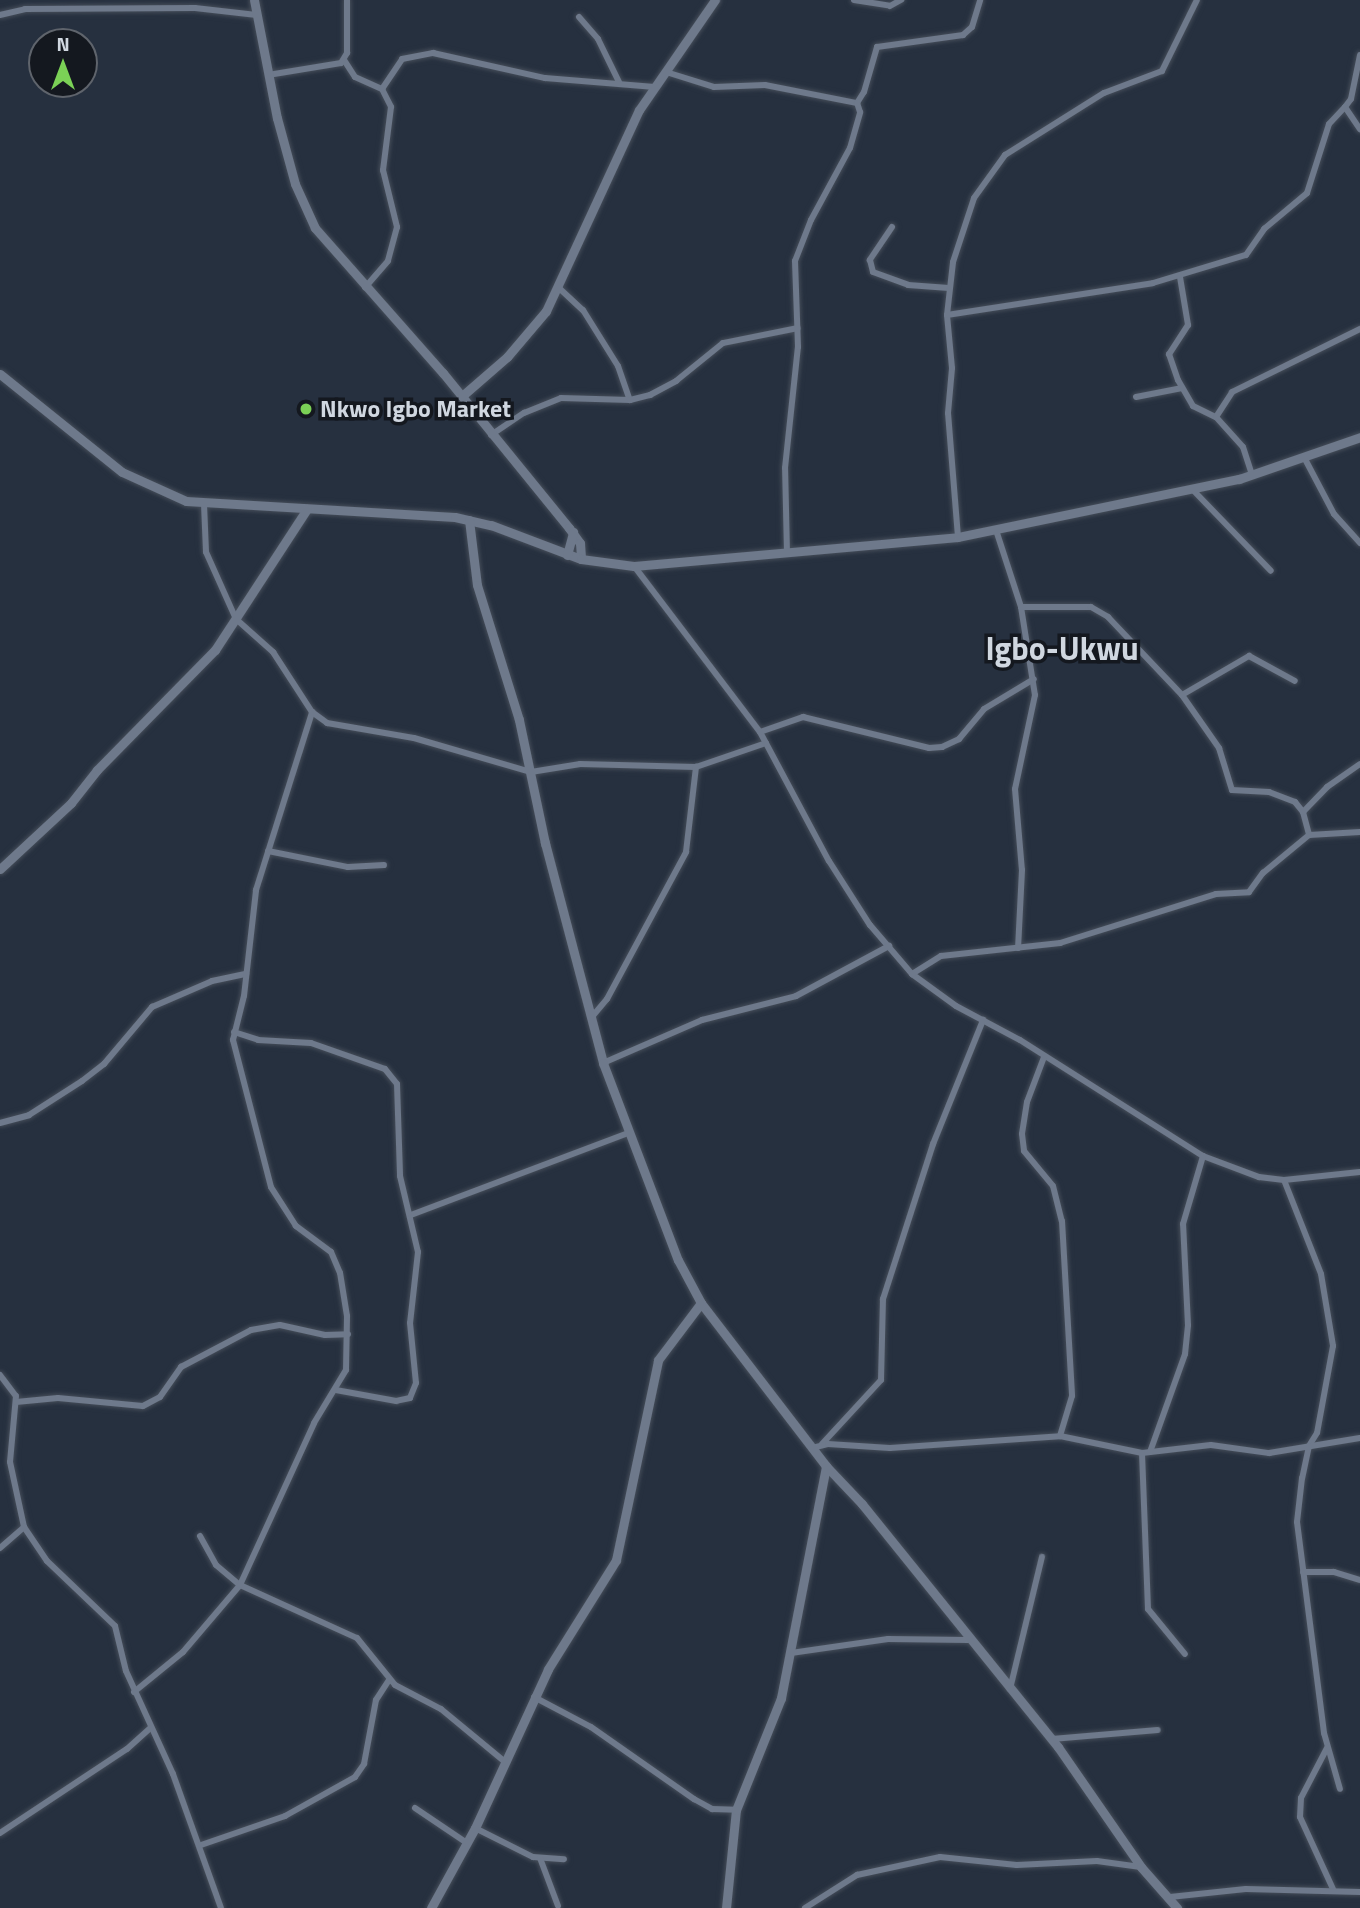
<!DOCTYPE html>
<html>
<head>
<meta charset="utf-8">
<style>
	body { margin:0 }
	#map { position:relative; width:1360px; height:1908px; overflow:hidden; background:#26303f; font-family:"Titillium Web",sans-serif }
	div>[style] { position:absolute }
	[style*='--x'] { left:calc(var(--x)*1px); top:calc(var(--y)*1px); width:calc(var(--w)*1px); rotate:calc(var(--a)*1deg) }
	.roads { filter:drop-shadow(0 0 2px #454d59) drop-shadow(0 0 2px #454d59) }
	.street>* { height:6px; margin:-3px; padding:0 3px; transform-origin:3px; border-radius:3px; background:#6e798b }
	.secondary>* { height:9px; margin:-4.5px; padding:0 4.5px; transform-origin:4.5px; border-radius:4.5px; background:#6e798b }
	.dots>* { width:19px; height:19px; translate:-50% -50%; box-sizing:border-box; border:4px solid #14181f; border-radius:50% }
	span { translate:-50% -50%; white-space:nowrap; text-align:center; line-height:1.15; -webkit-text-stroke:7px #14181f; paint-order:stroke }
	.poi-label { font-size:24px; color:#d0d7e0; font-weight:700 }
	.left { translate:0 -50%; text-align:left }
	.district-label { font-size:32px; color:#d0d7e0; font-weight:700 }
	.north { position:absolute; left:28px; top:28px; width:70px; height:70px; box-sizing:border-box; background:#14181f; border:2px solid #5f646c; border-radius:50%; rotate:0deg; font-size:19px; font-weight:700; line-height:28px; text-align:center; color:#d0d7e0 }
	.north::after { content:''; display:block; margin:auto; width:24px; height:32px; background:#7bd156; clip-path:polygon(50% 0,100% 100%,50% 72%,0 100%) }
</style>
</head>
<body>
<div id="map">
	<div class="roads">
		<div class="street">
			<div style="--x:854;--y:0;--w:36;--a:9"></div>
			<div style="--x:890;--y:6;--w:13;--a:-29"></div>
			<div style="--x:0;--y:15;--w:26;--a:-13"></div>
			<div style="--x:25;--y:9;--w:170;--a:-0.3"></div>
			<div style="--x:195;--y:8;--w:62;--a:6.4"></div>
			<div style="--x:579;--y:17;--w:29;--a:49"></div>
			<div style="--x:598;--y:39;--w:48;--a:64"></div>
			<div style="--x:1360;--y:55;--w:45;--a:101.6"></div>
			<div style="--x:1351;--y:99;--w:10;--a:127"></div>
			<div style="--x:1345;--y:107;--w:27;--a:56"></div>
			<div style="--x:344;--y:60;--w:20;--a:57"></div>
			<div style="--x:355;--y:77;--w:30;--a:24"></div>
			<div style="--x:382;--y:89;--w:20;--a:63"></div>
			<div style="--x:391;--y:107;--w:64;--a:97.2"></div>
			<div style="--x:383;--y:170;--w:59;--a:76.2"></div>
			<div style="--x:397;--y:227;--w:35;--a:105"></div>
			<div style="--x:388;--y:261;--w:35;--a:131"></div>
			<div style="--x:666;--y:72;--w:50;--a:17.4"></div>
			<div style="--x:714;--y:87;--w:51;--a:-2.2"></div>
			<div style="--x:765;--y:85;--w:94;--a:11.1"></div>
			<div style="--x:268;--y:75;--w:74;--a:-9.3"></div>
			<div style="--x:341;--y:63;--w:12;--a:-59"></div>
			<div style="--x:347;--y:53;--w:53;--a:-90"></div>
			<div style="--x:382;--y:89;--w:36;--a:-56"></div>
			<div style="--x:402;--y:59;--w:32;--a:-11"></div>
			<div style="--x:433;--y:53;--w:115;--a:12.6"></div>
			<div style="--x:545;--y:78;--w:110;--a:4.7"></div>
			<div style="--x:857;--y:103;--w:13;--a:-58"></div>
			<div style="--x:864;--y:92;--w:47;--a:-73.9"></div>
			<div style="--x:877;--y:47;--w:87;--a:-7.9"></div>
			<div style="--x:963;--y:35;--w:12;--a:-42"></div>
			<div style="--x:972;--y:27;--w:28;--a:-73"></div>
			<div style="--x:892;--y:227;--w:40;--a:124"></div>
			<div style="--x:870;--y:260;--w:12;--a:76"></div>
			<div style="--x:873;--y:272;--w:37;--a:20"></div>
			<div style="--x:908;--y:285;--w:41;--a:4.2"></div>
			<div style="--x:1180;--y:277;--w:49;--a:80.5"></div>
			<div style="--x:1188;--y:325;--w:35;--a:123"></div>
			<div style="--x:1169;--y:354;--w:28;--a:71"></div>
			<div style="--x:1178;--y:380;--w:30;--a:60"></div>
			<div style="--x:1193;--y:406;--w:25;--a:26"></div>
			<div style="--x:1216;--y:417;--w:40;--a:48"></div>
			<div style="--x:1243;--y:447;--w:29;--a:72"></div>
			<div style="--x:559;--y:288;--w:33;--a:43"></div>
			<div style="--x:583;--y:310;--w:66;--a:58"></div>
			<div style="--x:618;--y:366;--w:36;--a:71"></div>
			<div style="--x:947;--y:315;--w:208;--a:-8.8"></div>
			<div style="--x:1153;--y:283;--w:97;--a:-16.8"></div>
			<div style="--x:1246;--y:255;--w:32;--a:-55"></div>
			<div style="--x:1264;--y:229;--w:56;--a:-39.9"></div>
			<div style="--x:1307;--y:193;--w:72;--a:-72.3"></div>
			<div style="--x:1329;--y:124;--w:23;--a:-47"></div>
			<div style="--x:1136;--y:397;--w:47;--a:-11.1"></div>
			<div style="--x:1216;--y:417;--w:30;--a:-57"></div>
			<div style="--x:1232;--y:392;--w:143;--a:-26.2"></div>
			<div style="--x:491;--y:435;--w:40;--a:-34"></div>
			<div style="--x:524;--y:413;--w:40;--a:-22"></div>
			<div style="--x:561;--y:398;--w:69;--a:1.7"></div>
			<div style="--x:630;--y:400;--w:21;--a:-14"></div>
			<div style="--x:650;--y:395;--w:30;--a:-28"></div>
			<div style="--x:676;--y:381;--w:60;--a:-39"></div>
			<div style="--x:723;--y:343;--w:76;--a:-11.3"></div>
			<div style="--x:1305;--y:459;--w:62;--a:62.2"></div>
			<div style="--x:1334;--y:514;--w:39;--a:48"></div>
			<div style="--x:1193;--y:490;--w:112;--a:46.1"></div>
			<div style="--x:204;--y:504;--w:48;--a:87.6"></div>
			<div style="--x:206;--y:552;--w:73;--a:65.9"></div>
			<div style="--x:236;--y:619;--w:50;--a:41.7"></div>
			<div style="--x:273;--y:652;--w:72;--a:57"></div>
			<div style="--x:312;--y:712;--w:19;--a:36"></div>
			<div style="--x:327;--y:723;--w:88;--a:9.8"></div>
			<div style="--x:414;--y:738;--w:122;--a:16.2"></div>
			<div style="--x:531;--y:772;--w:50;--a:-9.3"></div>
			<div style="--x:580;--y:764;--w:116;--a:1.5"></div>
			<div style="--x:696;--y:767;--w:74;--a:-18.9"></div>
			<div style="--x:996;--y:530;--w:81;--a:72"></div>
			<div style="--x:1021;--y:607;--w:89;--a:81"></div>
			<div style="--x:1035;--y:695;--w:96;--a:102"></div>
			<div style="--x:1015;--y:789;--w:81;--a:85.1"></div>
			<div style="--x:1022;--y:870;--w:78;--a:92.9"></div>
			<div style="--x:958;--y:537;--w:124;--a:-94.6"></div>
			<div style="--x:948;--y:413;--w:45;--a:-84.9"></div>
			<div style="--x:952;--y:368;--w:53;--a:-95.4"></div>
			<div style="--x:947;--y:315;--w:53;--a:-83.5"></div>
			<div style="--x:953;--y:262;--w:67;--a:-71.8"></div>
			<div style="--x:974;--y:198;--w:53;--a:-54.2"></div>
			<div style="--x:1005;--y:155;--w:117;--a:-32.1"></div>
			<div style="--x:1104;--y:93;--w:62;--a:-20.8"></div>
			<div style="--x:1162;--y:71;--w:79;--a:-63.8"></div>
			<div style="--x:787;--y:553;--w:85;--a:-91.3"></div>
			<div style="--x:785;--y:468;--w:122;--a:-83.9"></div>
			<div style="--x:798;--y:347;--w:86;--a:-92"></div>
			<div style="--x:795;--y:261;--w:44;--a:-68.7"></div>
			<div style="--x:811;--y:220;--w:82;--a:-61.6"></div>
			<div style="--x:850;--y:148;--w:37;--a:-74"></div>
			<div style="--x:860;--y:112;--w:9;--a:-108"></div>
			<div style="--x:634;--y:566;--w:208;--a:52.8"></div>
			<div style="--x:760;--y:732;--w:146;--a:61.9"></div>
			<div style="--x:829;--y:861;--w:76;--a:57.4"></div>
			<div style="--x:870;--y:925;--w:65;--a:49.4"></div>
			<div style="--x:912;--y:974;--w:54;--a:36"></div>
			<div style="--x:956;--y:1006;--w:72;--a:28"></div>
			<div style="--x:1020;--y:1040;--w:217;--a:32.4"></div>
			<div style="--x:1203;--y:1156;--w:60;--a:20.6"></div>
			<div style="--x:1259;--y:1177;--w:25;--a:7"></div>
			<div style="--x:1284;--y:1180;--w:76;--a:-6"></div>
			<div style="--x:1021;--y:607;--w:70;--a:0"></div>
			<div style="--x:1091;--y:607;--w:20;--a:30"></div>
			<div style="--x:1108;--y:617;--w:108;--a:46.5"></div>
			<div style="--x:1182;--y:695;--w:65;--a:55.1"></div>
			<div style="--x:1219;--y:748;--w:44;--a:72.8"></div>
			<div style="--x:1232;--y:790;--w:37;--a:3"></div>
			<div style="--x:1269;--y:792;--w:28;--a:21"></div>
			<div style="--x:1295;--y:802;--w:13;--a:51"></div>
			<div style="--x:1303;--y:812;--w:24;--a:75"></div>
			<div style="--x:1182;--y:695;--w:78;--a:-30.2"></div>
			<div style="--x:1249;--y:656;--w:52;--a:28.5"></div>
			<div style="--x:760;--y:732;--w:46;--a:-19.2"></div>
			<div style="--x:803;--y:717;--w:130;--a:13.8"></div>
			<div style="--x:929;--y:748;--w:13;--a:-4"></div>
			<div style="--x:942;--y:747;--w:19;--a:-25"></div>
			<div style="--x:959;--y:739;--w:39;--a:-50"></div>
			<div style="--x:984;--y:709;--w:58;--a:-31"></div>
			<div style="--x:1303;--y:812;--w:35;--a:-46"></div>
			<div style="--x:1327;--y:787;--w:40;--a:-34.9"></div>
			<div style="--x:268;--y:851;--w:82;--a:11.3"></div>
			<div style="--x:348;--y:867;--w:36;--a:-3"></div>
			<div style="--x:912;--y:974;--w:34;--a:-32"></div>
			<div style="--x:941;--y:956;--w:120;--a:-6.2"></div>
			<div style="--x:1060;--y:943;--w:164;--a:-17.4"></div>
			<div style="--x:1216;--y:894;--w:33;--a:-3"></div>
			<div style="--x:1249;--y:892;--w:24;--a:-54"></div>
			<div style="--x:1263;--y:873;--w:60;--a:-39.6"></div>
			<div style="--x:1309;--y:835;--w:51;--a:-3.4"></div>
			<div style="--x:591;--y:1018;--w:25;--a:-50"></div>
			<div style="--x:607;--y:999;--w:167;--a:-61.7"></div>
			<div style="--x:686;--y:852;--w:86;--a:-83.3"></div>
			<div style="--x:234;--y:1032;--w:25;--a:18"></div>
			<div style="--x:258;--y:1040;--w:53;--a:3.2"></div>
			<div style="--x:311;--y:1043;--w:78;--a:19.4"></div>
			<div style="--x:385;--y:1069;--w:19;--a:51"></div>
			<div style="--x:397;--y:1084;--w:92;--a:88.1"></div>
			<div style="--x:400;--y:1176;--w:78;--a:76.7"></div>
			<div style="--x:418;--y:1252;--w:71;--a:96.4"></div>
			<div style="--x:410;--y:1323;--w:60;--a:84.3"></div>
			<div style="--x:416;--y:1383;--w:16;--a:112"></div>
			<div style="--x:410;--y:1398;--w:14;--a:168"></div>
			<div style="--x:396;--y:1401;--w:61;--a:-169.6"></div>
			<div style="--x:1044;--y:1057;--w:48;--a:110.7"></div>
			<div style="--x:1027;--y:1102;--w:32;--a:99"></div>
			<div style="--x:1022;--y:1134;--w:17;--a:83"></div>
			<div style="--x:1024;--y:1151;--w:45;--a:50.4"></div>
			<div style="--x:1053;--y:1186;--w:36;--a:76"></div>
			<div style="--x:1062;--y:1221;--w:175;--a:86.7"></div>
			<div style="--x:1072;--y:1396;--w:42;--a:106.7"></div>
			<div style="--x:603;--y:1063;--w:108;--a:-23.5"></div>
			<div style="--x:702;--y:1020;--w:97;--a:-14.3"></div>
			<div style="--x:796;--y:996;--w:106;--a:-28.3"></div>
			<div style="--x:0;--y:1123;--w:30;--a:-15"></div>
			<div style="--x:29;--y:1115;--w:63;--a:-32.7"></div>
			<div style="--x:82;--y:1081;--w:28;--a:-38"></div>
			<div style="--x:104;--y:1064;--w:75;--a:-49.9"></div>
			<div style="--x:152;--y:1007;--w:65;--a:-23.4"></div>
			<div style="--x:212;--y:981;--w:35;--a:-12"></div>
			<div style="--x:1284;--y:1180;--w:101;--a:68.5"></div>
			<div style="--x:1321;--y:1274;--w:73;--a:80.5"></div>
			<div style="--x:1333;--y:1346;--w:88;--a:100.4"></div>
			<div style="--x:1317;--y:1433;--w:15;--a:122"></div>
			<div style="--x:1309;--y:1446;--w:33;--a:102"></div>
			<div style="--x:1302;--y:1478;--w:44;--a:96.5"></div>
			<div style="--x:1297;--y:1522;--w:213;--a:82.7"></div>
			<div style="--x:1324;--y:1733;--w:58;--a:74.1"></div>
			<div style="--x:411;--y:1215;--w:232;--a:-20.7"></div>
			<div style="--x:0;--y:1375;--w:26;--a:53"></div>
			<div style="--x:16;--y:1396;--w:66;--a:95.2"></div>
			<div style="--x:10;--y:1462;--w:66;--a:77.8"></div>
			<div style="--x:24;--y:1527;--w:41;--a:55.9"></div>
			<div style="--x:47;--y:1561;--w:94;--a:43.7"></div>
			<div style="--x:115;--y:1626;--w:46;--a:76.3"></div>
			<div style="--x:126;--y:1671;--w:113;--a:65.5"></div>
			<div style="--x:173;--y:1774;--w:142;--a:70.3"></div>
			<div style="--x:16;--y:1402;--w:42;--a:-5.4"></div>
			<div style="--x:58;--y:1398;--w:85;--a:5.4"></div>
			<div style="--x:143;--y:1406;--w:19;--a:-28"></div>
			<div style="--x:160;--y:1397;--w:37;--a:-55"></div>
			<div style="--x:181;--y:1367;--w:79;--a:-27.9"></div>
			<div style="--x:251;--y:1330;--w:29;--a:-10"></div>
			<div style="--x:280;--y:1325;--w:46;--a:12.5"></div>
			<div style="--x:325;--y:1335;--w:23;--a:-2"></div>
			<div style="--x:822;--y:1444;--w:87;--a:-47.3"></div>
			<div style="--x:881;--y:1380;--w:81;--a:-88.6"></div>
			<div style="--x:883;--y:1299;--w:163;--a:-72.1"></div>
			<div style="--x:933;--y:1144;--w:134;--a:-68"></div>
			<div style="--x:812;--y:1448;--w:16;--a:-14"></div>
			<div style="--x:828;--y:1444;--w:62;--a:3.7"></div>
			<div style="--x:890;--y:1448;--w:170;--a:-4"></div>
			<div style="--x:1060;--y:1436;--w:84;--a:11.7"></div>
			<div style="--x:1142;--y:1453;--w:69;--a:-6.6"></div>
			<div style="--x:1211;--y:1445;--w:59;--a:7.9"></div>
			<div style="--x:1269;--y:1453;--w:92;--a:-9.4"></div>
			<div style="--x:1150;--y:1452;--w:104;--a:-70.3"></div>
			<div style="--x:1185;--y:1354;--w:29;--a:-84"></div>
			<div style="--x:1188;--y:1325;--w:101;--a:-92.8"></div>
			<div style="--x:1183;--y:1224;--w:71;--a:-73.6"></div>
			<div style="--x:1142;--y:1453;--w:156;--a:87.8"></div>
			<div style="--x:1148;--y:1609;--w:58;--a:50.6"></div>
			<div style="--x:200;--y:1536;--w:33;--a:61"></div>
			<div style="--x:216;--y:1565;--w:31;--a:40"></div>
			<div style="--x:240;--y:1585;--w:128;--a:24.4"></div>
			<div style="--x:357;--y:1638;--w:60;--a:51"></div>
			<div style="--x:395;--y:1685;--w:52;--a:27.6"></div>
			<div style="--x:441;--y:1709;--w:83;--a:39.6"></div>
			<div style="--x:0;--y:1548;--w:32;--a:-41"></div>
			<div style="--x:1303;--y:1572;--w:31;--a:0"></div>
			<div style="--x:1334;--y:1572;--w:27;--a:17"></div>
			<div style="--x:791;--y:1653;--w:98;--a:-8.2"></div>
			<div style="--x:888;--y:1639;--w:80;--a:0.7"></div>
			<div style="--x:1010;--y:1689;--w:136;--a:-76.4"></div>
			<div style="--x:134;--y:1692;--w:63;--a:-39.2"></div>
			<div style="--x:183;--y:1652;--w:88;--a:-49.6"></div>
			<div style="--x:240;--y:1585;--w:178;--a:-65.4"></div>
			<div style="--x:314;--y:1423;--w:62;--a:-58.9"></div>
			<div style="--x:346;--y:1370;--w:54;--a:-88.9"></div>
			<div style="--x:347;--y:1316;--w:44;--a:-99.2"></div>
			<div style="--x:340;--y:1273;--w:23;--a:-113"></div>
			<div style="--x:331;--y:1252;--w:44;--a:-143.4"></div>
			<div style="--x:296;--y:1226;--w:46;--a:-122.7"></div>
			<div style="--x:271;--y:1187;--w:152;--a:-104.5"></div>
			<div style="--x:233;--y:1040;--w:45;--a:-76"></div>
			<div style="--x:244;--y:996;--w:107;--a:-83.5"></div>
			<div style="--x:256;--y:890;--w:187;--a:-72.5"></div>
			<div style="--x:534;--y:1697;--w:64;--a:27.8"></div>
			<div style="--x:591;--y:1727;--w:126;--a:35"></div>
			<div style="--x:694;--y:1799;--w:21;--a:29"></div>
			<div style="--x:712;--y:1809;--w:24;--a:2"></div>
			<div style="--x:1052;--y:1739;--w:106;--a:-4.9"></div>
			<div style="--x:1327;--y:1748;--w:56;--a:117.5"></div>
			<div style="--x:1301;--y:1798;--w:19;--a:93"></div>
			<div style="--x:1300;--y:1817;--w:79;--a:65.4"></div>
			<div style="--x:415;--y:1808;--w:63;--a:33.9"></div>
			<div style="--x:475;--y:1828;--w:65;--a:26.6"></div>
			<div style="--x:533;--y:1857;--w:31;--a:4"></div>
			<div style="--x:0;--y:1833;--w:152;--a:-33.5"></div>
			<div style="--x:127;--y:1749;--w:31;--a:-42"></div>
			<div style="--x:201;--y:1845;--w:89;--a:-19"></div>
			<div style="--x:285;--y:1816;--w:80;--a:-29.1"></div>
			<div style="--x:355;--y:1777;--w:16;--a:-55"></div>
			<div style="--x:364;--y:1764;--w:65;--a:-79.4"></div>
			<div style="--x:376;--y:1700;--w:24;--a:-57"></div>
			<div style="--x:540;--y:1858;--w:51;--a:69.4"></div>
			<div style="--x:1170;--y:1897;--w:76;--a:-6"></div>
			<div style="--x:1246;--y:1889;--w:114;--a:1.5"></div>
			<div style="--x:805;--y:1908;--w:62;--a:-32.4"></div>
			<div style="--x:857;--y:1875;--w:85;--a:-12.2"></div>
			<div style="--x:940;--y:1857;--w:77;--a:5.9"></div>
			<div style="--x:1017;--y:1865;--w:80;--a:-2.9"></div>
			<div style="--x:1097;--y:1861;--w:44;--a:7.8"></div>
		</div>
		<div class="secondary">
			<div style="--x:254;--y:0;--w:120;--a:79"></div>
			<div style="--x:277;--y:118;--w:68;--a:74.7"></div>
			<div style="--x:295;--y:184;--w:48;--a:65.6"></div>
			<div style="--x:315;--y:228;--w:193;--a:48.6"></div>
			<div style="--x:443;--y:373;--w:200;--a:50.9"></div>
			<div style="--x:569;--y:528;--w:19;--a:54"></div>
			<div style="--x:580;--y:543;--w:16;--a:86"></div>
			<div style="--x:0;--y:374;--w:156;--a:38.8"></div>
			<div style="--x:122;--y:472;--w:70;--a:24.4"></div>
			<div style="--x:186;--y:501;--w:269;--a:3.4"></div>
			<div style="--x:455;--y:517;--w:37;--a:13"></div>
			<div style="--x:491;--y:525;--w:96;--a:20.7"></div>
			<div style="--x:581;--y:559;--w:53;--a:7.5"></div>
			<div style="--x:634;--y:566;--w:325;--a:-5.1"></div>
			<div style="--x:958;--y:537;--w:287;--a:-11.7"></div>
			<div style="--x:1239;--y:479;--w:128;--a:-19.1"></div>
			<div style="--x:462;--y:396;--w:60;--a:-40.9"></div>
			<div style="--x:507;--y:357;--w:60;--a:-49.7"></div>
			<div style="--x:546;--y:311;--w:221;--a:-65.2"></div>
			<div style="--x:639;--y:110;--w:134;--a:-55.4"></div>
			<div style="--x:469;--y:520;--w:65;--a:83"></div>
			<div style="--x:477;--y:585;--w:141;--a:72.7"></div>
			<div style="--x:519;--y:720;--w:126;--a:78.1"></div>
			<div style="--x:545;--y:843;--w:228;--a:75.2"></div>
			<div style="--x:603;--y:1063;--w:211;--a:69.2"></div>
			<div style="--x:678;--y:1260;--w:49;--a:61.9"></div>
			<div style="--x:701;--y:1303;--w:205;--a:52.5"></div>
			<div style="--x:826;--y:1466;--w:52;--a:46.5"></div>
			<div style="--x:862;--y:1504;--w:312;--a:51.1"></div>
			<div style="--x:1058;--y:1747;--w:146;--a:55.3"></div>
			<div style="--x:1141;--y:1867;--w:55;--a:48.7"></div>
			<div style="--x:567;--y:555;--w:24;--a:-75"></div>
			<div style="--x:0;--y:869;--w:97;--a:-42.9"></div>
			<div style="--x:71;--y:803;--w:42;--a:-51.8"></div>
			<div style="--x:97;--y:770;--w:168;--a:-45.5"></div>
			<div style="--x:215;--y:650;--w:168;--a:-56.9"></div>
			<div style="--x:431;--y:1908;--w:91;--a:-61.2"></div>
			<div style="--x:475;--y:1828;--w:175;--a:-65.3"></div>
			<div style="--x:548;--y:1669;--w:128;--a:-58"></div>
			<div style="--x:616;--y:1560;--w:204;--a:-78.1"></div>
			<div style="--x:658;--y:1360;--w:71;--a:-53"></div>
			<div style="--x:726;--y:1908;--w:99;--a:-84.2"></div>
			<div style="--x:736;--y:1810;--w:121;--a:-68.1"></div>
			<div style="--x:781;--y:1698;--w:236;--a:-79"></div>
		</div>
	</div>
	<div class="dots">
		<div style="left:306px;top:409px;background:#7bd156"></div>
	</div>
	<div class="poi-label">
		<span class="left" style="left:320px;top:409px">Nkwo Igbo Market</span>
	</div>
	<div class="district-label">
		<span style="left:1062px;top:648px">Igbo-Ukwu</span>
	</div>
	<div class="north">N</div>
</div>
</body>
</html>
